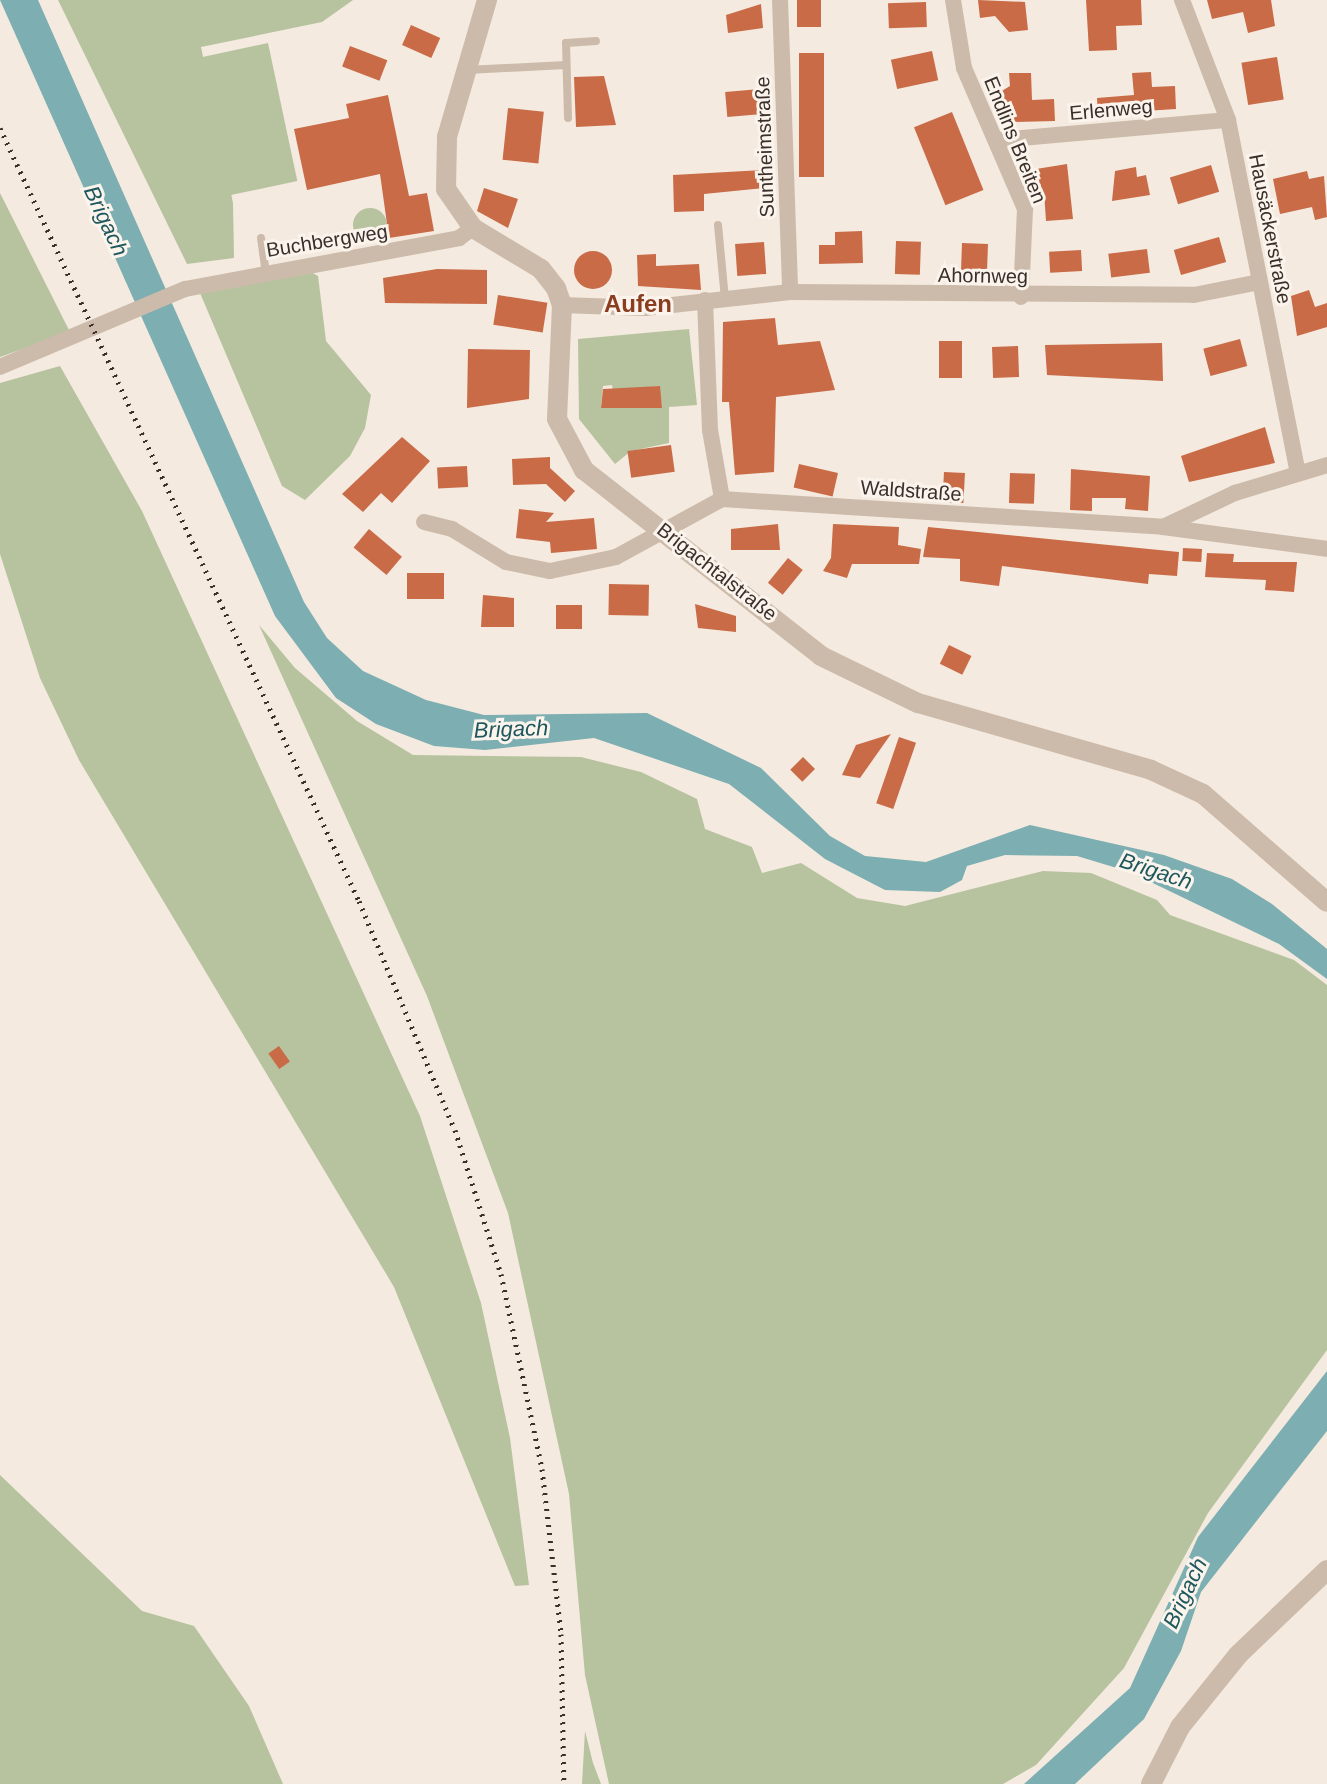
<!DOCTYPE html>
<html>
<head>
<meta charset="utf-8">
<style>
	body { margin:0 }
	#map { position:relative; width:1327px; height:1784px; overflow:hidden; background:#f4eadf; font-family:Helvetica,sans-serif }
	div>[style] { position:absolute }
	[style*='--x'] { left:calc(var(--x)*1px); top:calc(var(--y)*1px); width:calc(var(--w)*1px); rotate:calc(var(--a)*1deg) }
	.green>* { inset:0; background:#b6c39e; transform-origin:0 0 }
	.round { border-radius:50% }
	.water>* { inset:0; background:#7daeb2 }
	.building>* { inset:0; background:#c96b47; transform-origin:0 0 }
	.service>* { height:8px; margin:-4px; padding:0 4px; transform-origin:4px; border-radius:4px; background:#cba }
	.minor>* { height:16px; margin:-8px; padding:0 8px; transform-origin:8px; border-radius:8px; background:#cba }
	.tertiary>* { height:20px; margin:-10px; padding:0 10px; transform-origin:10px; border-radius:10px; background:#cba }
	.rail>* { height:5px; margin-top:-2.5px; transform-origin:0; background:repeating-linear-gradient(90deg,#3a2f2a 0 2px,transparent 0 8px) }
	span { translate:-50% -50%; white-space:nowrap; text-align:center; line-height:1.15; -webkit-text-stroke:6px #fbf4ec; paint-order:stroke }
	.street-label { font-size:20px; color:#3a2f2a }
	.water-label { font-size:22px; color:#1e575d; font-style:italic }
	.quarter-label { font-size:24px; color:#8b3d20; font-weight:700 }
</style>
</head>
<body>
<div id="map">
	<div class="green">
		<div style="clip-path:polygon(58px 0,353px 0,322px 22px,201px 47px,233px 203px,234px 258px,187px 264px)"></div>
		<div style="left:268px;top:43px;width:141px;height:68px;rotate:78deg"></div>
		<div style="clip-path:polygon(0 193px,70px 332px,0 357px)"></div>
		<div class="round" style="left:353px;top:208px;width:34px;height:34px"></div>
		<div style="clip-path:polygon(311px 272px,318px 276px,326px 341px,371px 395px,365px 428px,350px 456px,305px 500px,282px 486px,200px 293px)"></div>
		<div style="clip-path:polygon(evenodd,689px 329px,697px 405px,669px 407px,669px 443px,631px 451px,615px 464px,579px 419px,578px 339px,689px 329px,612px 385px,613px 392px,659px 386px,662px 408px,601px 407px,603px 386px,612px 385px)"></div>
		<div style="clip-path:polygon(60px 366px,142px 511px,420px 1116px,481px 1303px,510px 1438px,529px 1585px,515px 1586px,394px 1287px,79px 760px,40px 678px,0 554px,0 383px)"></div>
		<div style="clip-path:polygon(259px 625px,295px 668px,357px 721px,413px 755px,581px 757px,641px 772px,697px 799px,705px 829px,752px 847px,762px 873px,801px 863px,857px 898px,905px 906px,1043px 871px,1091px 873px,1157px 900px,1170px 915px,1294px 960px,1327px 985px,1327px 1350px,1208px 1513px,1124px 1668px,1036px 1765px,1003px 1784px,609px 1784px,585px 1675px,569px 1494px,508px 1213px,427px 996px)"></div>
		<div style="clip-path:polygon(0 1475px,142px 1611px,194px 1626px,249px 1706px,283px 1784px,0 1784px)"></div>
		<div style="clip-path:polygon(585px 1731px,593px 1763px,601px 1784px,582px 1784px)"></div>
	</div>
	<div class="water">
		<div style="clip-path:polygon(0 0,38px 0,304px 602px,327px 638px,363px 671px,426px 700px,484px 715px,647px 713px,761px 768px,830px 836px,865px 856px,926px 862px,1030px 825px,1164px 855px,1232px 879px,1272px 904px,1327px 949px,1327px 979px,1279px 944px,1130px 872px,1077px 856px,1005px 855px,967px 866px,962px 880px,940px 892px,885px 890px,825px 859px,729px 784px,594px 738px,485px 750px,434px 746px,376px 724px,336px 698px,275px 616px)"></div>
		<div style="clip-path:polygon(1327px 1371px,1327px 1431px,1201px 1592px,1181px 1651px,1144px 1719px,1075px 1784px,1024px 1784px,1130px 1688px,1198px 1537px)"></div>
	</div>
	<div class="building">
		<div style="left:797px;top:0;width:24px;height:27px"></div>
		<div style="clip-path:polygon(978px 0,1025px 2px,1028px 30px,1009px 32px,995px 16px,980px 18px)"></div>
		<div style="clip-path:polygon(1086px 0,1141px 0,1142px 25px,1116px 26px,1117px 50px,1089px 51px)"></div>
		<div style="clip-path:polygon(1207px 0,1271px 0,1275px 26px,1248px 33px,1243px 12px,1212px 19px)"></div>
		<div style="left:926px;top:2px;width:25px;height:38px;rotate:88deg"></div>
		<div style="clip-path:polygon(761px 4px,763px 28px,728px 33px,726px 15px)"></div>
		<div style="left:411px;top:25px;width:32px;height:22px;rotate:24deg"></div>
		<div style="left:350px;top:46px;width:40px;height:22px;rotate:21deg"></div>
		<div style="left:932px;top:51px;width:30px;height:42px;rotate:78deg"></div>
		<div style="left:799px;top:53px;width:25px;height:124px"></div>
		<div style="left:1277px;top:57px;width:43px;height:36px;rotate:81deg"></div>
		<div style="clip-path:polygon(1151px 72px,1152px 87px,1175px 86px,1176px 109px,1098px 114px,1097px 98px,1134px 95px,1132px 73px)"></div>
		<div style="clip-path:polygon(1009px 73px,1031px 73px,1032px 100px,1054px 99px,1055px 121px,1011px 122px,992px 97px,1010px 86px)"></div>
		<div style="clip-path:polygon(604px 76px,616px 125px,576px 127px,574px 77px)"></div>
		<div style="left:760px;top:89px;width:25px;height:35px;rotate:85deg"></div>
		<div style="clip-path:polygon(388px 95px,409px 196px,427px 193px,434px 231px,389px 238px,380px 174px,307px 190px,294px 129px,349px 118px,346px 104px)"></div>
		<div style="left:508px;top:108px;width:36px;height:52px;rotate:6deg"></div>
		<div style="left:952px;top:112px;width:84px;height:41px;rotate:68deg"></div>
		<div style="clip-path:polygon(1067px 164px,1073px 219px,1046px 221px,1044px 192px,1034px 194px,1030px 170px)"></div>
		<div style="left:1211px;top:165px;width:28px;height:43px;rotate:73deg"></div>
		<div style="clip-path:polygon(1136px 167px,1137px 177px,1146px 175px,1150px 195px,1112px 201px,1115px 171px)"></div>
		<div style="clip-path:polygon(763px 170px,764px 188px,704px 194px,704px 211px,674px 212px,673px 175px)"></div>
		<div style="clip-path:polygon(1307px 171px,1309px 179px,1324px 176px,1327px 217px,1315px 220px,1312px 207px,1280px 214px,1273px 179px)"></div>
		<div style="clip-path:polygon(484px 188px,518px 199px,508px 228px,477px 211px)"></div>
		<div style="clip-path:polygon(862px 231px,863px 263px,819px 264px,819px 245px,835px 245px,835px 232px)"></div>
		<div style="left:1219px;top:237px;width:26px;height:47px;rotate:74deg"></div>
		<div style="left:896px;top:241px;width:25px;height:33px;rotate:2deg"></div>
		<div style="left:764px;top:242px;width:32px;height:29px;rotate:86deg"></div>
		<div style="left:962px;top:243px;width:26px;height:36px;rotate:2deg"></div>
		<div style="left:1147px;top:249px;width:24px;height:39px;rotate:83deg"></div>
		<div style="left:1081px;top:250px;width:21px;height:32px;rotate:87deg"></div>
		<div class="round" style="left:574px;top:251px;width:38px;height:38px"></div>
		<div style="clip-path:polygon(656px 254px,656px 266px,699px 264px,701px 290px,638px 286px,637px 255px)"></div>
		<div style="clip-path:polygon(437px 269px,487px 270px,487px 304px,385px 303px,383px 278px)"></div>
		<div style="clip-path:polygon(1309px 290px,1315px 307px,1327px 303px,1327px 327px,1297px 336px,1291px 296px)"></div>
		<div style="left:498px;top:295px;width:50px;height:30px;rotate:9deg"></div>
		<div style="clip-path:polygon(775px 318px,778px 345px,820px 341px,835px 390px,776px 397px,774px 472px,735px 475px,729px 402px,722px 402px,723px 322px)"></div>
		<div style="left:1240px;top:339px;width:28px;height:38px;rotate:75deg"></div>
		<div style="left:939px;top:341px;width:23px;height:37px"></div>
		<div style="clip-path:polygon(1162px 343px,1163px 381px,1047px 375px,1045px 345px)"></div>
		<div style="left:1018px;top:346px;width:31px;height:26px;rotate:88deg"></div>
		<div style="clip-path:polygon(468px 349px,530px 350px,529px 399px,467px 408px)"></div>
		<div style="clip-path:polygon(660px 386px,662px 408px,601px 408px,603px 389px)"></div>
		<div style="clip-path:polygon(1265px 427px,1275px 463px,1189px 482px,1181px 456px)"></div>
		<div style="clip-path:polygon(402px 437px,430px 461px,392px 503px,381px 493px,363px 512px,342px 494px)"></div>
		<div style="left:671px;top:445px;width:27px;height:44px;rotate:82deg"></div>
		<div style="clip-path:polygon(550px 457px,550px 468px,575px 491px,565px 502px,546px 484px,513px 485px,512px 459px)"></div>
		<div style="left:799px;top:464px;width:40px;height:24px;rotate:13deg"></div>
		<div style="left:467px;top:466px;width:21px;height:30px;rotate:87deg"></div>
		<div style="clip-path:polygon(1071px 469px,1150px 476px,1148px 511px,1125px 509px,1126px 498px,1092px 498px,1092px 511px,1070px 510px)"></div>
		<div style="left:944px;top:472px;width:21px;height:30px;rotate:3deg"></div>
		<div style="left:1010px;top:473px;width:25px;height:30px;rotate:2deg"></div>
		<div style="clip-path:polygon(519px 509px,554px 513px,546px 522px,594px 518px,597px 549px,551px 553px,550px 542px,516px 538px)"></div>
		<div style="clip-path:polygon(778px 524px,780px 550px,731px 550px,731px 529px)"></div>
		<div style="clip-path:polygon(833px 524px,899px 527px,898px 545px,921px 549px,919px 564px,852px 564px,847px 578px,823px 571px,831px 558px)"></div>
		<div style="clip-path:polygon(928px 527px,1179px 552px,1177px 576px,1149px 574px,1148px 584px,1002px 566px,999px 586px,960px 581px,960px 559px,923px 557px)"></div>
		<div style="left:369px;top:529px;width:43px;height:24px;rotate:40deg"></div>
		<div style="left:1183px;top:548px;width:19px;height:13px;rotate:3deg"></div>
		<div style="clip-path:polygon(1207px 553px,1234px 554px,1233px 562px,1297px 562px,1294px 592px,1265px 590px,1266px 580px,1205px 577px)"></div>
		<div style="left:788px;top:558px;width:19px;height:32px;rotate:39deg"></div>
		<div style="left:407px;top:573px;width:37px;height:26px"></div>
		<div style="left:609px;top:584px;width:40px;height:31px;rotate:1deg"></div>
		<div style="clip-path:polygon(483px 595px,514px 598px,514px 627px,481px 627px)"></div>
		<div style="clip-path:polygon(695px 604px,736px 616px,736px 632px,698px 628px)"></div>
		<div style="left:556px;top:605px;width:26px;height:24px"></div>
		<div style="left:949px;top:645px;width:25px;height:21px;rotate:26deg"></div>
		<div style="clip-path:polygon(891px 734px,860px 778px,842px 775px,856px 745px)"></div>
		<div style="left:899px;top:737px;width:18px;height:70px;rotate:19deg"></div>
		<div style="left:803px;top:757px;width:17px;height:18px;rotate:45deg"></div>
		<div style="left:279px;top:1046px;width:19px;height:13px;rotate:55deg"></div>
	</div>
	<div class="service">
		<div style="--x:467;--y:70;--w:99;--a:-2.9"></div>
		<div style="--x:568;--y:118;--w:75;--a:-91.5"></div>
		<div style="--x:566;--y:43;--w:30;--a:-4"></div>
		<div style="--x:718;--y:225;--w:74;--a:84.6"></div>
		<div style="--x:261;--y:238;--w:34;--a:82"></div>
	</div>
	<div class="minor">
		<div style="--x:780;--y:0;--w:292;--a:88"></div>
		<div style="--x:953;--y:0;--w:69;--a:80.8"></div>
		<div style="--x:964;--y:68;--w:154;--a:66.6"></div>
		<div style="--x:1025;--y:209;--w:88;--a:92.6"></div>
		<div style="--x:1182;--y:0;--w:129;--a:69"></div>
		<div style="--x:1228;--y:120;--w:359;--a:78.8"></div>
		<div style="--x:998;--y:140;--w:231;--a:-5"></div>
		<div style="--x:705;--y:300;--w:130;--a:87.8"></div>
		<div style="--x:710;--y:430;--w:70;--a:80.1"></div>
		<div style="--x:562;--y:305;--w:83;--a:2.1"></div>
		<div style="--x:645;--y:308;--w:146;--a:-6.3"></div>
		<div style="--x:790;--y:292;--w:404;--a:0.4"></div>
		<div style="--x:1194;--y:295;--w:66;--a:-11.3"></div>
		<div style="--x:0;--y:367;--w:201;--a:-22.9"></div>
		<div style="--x:185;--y:289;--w:279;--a:-10.5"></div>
		<div style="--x:459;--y:238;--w:17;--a:-36"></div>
		<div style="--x:424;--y:522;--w:29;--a:14"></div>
		<div style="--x:452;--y:529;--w:63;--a:31.4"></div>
		<div style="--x:506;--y:562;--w:45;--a:11.6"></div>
		<div style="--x:550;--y:571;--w:67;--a:-12"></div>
		<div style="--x:616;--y:557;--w:121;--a:-28.7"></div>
		<div style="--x:722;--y:499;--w:442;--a:3.6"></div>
		<div style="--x:1163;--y:527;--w:165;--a:7.6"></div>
		<div style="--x:1163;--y:527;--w:80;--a:-25.3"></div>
		<div style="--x:1235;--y:493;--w:96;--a:-16.9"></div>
	</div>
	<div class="tertiary">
		<div style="--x:487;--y:0;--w:143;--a:106.3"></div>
		<div style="--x:447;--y:137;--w:52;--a:91.1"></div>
		<div style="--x:446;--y:189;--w:47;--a:55.3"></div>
		<div style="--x:473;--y:228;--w:79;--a:31.1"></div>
		<div style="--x:541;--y:269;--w:24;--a:52"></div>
		<div style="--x:556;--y:288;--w:18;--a:71"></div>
		<div style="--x:562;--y:305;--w:114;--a:92.5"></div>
		<div style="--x:557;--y:419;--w:58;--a:62.1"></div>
		<div style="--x:584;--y:470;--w:301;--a:38.1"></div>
		<div style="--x:821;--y:656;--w:108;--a:25.9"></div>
		<div style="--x:918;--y:703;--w:242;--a:16"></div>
		<div style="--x:1151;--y:770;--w:57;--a:24.8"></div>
		<div style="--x:1203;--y:794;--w:164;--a:41.1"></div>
		<div style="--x:1151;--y:1784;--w:64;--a:-63"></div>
		<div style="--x:1180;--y:1727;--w:92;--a:-51.1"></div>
		<div style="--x:1238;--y:1655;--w:123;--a:-43.7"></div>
	</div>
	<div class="rail">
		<div style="--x:0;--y:128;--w:852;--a:65.09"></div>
		<div style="--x:359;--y:901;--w:248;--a:67.3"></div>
		<div style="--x:455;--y:1130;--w:151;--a:72.3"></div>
		<div style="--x:501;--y:1274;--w:199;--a:78.1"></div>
		<div style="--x:542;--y:1469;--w:166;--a:83.4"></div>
		<div style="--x:561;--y:1634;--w:150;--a:88.9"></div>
	</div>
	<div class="street-label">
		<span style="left:1111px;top:110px;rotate:-5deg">Erlenweg</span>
		<span style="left:1015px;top:140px;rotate:68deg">Endlins Breiten</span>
		<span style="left:765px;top:147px;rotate:-92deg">Suntheimstraße</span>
		<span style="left:1270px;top:229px;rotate:79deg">Hausäckerstraße</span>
		<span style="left:327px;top:241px;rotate:-9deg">Buchbergweg</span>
		<span style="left:983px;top:276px;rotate:1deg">Ahornweg</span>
		<span style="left:911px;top:491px;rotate:4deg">Waldstraße</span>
		<span style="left:717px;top:572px;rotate:38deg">Brigachtalstraße</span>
	</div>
	<div class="water-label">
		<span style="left:106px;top:221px;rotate:65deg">Brigach</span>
		<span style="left:511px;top:729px;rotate:-2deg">Brigach</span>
		<span style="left:1156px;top:871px;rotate:18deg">Brigach</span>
		<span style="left:1185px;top:1593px;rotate:-65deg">Brigach</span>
	</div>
	<div class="quarter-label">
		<span style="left:638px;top:304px">Aufen</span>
	</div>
</div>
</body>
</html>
